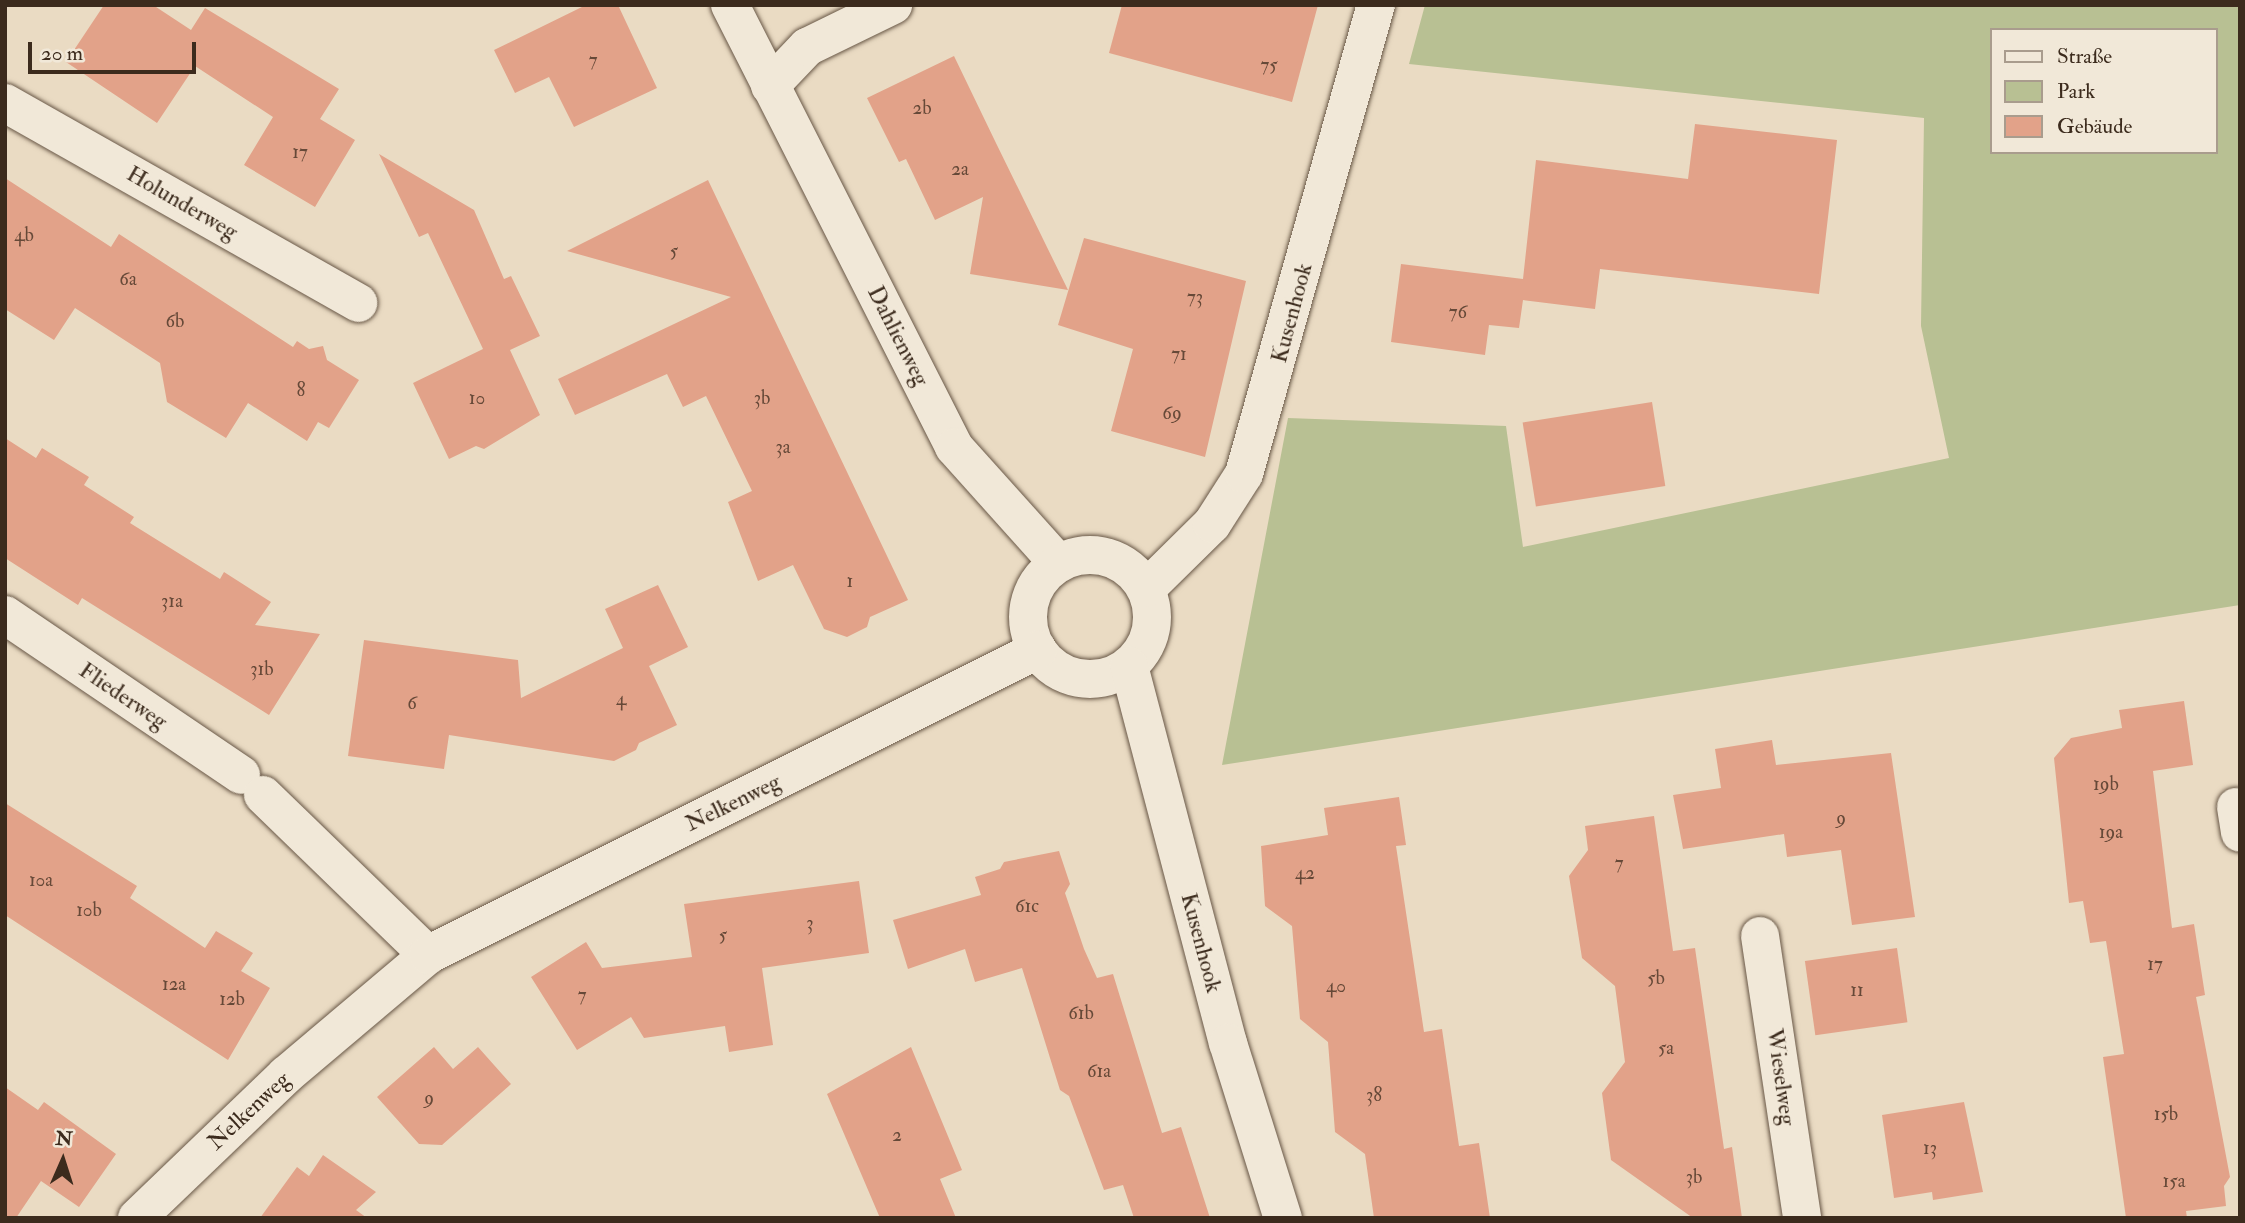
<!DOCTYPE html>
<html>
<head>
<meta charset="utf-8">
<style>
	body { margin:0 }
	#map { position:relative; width:2245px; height:1223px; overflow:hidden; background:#eadbc3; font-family:"IM FELL Double Pica",serif }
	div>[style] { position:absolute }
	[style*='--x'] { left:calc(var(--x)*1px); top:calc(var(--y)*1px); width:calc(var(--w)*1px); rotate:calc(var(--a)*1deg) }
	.green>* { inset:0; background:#b8c093 }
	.building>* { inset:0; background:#e2a289; transform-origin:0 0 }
	.roads { filter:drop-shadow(0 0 2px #685746) drop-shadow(0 0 2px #685746) }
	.minor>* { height:38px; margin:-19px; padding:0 19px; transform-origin:19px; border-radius:19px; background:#f1e8d8 }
	.minor>.ring { margin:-19px; padding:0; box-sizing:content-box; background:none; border:38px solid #f1e8d8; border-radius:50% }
	span { translate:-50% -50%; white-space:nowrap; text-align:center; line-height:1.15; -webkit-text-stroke:6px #f1e8d8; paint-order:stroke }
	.number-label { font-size:19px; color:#664938 }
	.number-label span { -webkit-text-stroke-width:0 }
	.street-label { font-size:23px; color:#3c2b1d }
	.frame { position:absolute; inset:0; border:7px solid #3c2b1d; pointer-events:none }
	.legend { position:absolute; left:1990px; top:28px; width:228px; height:126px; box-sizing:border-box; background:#f1e8d8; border:2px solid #a99c8d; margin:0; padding:9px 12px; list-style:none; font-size:21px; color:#3c2b1d }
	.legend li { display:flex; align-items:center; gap:14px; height:35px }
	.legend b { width:35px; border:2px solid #a99c8d }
	.north { position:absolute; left:28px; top:1125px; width:70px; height:70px; -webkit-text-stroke:5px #f1e8d8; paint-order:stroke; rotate:3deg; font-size:19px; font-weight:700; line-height:28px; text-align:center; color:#3c2b1d }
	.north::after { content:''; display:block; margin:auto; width:24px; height:32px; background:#3c2b1d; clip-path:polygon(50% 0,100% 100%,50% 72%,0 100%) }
	.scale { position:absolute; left:28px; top:42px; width:168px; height:32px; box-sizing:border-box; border:4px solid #3c2b1d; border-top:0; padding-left:9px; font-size:21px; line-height:24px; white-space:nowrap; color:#3c2b1d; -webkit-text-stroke:5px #f1e8d8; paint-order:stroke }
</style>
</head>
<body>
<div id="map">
	<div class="green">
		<div style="clip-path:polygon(evenodd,1425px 5px,2240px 5px,2240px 605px,1222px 765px,1288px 418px,1506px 426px,1523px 547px,1949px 458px,1921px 326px,1924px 118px,1409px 64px,1425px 5px,1991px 30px,2215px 30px,2215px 152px,1991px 152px,1991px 30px)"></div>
	</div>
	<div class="building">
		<div style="clip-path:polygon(104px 5px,153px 5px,191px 30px,205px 8px,339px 89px,320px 119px,355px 140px,315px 207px,244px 165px,273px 117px,195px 66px,157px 123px,66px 62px)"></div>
		<div style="clip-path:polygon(586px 5px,618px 5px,657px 88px,574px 127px,549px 77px,515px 93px,494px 50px)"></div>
		<div style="clip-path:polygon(1122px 5px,1318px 5px,1292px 102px,1109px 53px)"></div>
		<div style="clip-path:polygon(954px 56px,995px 141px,1068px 290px,970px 274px,983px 197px,935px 220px,906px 159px,899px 162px,867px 98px)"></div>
		<div style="clip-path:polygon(1695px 124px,1837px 140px,1819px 294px,1600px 269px,1595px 309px,1523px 300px,1519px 328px,1489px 325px,1485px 355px,1391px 342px,1401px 264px,1523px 279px,1536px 160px,1688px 179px)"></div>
		<div style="clip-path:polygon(379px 154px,474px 210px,504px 279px,511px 276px,540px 336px,510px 350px,540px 415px,484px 449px,476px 446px,449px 459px,413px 383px,483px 349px,428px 233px,419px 237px)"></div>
		<div style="clip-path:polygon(5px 178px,111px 247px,119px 234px,293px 347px,297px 341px,309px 349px,323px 346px,327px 360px,359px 380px,329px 428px,318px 422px,307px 441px,248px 403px,226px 438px,167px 402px,160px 363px,75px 308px,54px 340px,5px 309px)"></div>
		<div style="clip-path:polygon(708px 180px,908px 600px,870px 617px,867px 627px,847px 637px,824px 629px,793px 565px,758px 581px,728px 502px,752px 491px,706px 396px,683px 407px,667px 374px,575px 415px,558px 379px,731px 297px,567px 251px)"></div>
		<div style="clip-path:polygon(1084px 238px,1246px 281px,1205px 457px,1111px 431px,1133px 349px,1058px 325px)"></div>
		<div style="left:1652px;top:402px;width:85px;height:131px;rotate:81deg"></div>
		<div style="clip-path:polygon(5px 438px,36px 458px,42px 448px,89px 477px,84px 485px,134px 517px,130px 523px,220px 579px,224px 572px,271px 602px,255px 625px,320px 634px,269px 715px,82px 598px,78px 605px,5px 558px)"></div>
		<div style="clip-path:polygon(658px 585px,688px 647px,649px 666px,677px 725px,639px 743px,636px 750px,614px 761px,449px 735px,444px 769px,348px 756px,364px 640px,518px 660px,521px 698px,623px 648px,605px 609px)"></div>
		<div style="clip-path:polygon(2184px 701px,2193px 765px,2153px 771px,2172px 928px,2194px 924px,2205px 995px,2196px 997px,2230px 1177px,2224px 1186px,2226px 1206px,2186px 1211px,2187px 1218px,2126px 1218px,2103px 1057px,2124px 1054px,2106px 941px,2090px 943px,2083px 901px,2069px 903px,2054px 758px,2071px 738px,2122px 728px,2119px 710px)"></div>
		<div style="clip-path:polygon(1772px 740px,1776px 765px,1891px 753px,1915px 917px,1852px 925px,1841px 850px,1787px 857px,1784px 834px,1683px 849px,1673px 795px,1721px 788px,1715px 749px)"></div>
		<div style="clip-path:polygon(1399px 797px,1406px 845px,1396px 846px,1424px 1032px,1442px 1029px,1459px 1146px,1479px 1143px,1490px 1218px,1374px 1218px,1365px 1154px,1335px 1132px,1328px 1042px,1300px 1019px,1292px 926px,1265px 906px,1261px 846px,1328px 835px,1324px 808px)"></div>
		<div style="clip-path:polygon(5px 803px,137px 886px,130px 898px,205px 948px,216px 931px,253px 953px,241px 971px,270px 988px,228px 1060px,5px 915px)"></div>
		<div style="clip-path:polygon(1654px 816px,1673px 951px,1695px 948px,1724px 1149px,1732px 1147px,1742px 1218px,1693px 1218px,1611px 1160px,1602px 1093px,1625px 1062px,1615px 986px,1582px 958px,1569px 876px,1588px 850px,1585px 826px)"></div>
		<div style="clip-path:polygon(1059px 851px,1070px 884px,1065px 893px,1084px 949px,1097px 978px,1113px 974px,1162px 1133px,1181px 1127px,1210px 1218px,1134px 1218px,1123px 1185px,1104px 1190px,1069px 1096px,1060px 1090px,1022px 968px,975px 982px,965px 949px,908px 969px,893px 920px,981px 895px,975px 877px,1000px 869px,1004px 862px)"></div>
		<div style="clip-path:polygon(859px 881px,869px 953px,762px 968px,773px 1045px,729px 1052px,725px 1026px,644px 1038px,631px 1017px,577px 1050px,531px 977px,586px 942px,602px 968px,692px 957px,684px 904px)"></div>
		<div style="left:1897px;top:948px;width:75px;height:93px;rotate:82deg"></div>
		<div style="clip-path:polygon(434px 1047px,453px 1069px,478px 1047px,511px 1084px,442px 1145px,419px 1144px,377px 1097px)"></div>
		<div style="clip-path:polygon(911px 1047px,962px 1170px,940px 1179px,956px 1218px,880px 1218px,827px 1094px)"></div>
		<div style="clip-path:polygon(5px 1087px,38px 1110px,44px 1102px,116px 1154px,79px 1207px,41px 1181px,16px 1218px,5px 1218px)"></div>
		<div style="clip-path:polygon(1964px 1102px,1983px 1192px,1933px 1200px,1932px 1192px,1894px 1198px,1882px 1115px)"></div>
		<div style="clip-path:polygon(323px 1155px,376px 1192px,356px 1210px,367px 1218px,260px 1218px,297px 1167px,309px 1176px)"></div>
	</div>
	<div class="roads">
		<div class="minor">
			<div style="--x:730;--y:5;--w:496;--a:63.1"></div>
			<div style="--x:954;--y:447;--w:156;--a:48.1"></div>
			<div style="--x:770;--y:86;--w:54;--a:-46.5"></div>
			<div style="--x:807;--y:47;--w:96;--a:-26"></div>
			<div style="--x:5;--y:103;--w:406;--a:29.5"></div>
			<div class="ring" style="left:1028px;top:555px;width:86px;height:86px"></div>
			<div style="--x:1147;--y:588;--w:91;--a:-44.6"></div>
			<div style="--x:1212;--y:524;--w:59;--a:-57.4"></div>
			<div style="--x:1244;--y:474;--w:487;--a:-74.3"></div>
			<div style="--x:5;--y:615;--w:285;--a:34.1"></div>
			<div style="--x:1129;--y:666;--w:390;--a:75.3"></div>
			<div style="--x:1228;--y:1043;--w:183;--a:72.6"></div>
			<div style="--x:263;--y:795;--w:230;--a:44.1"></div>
			<div style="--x:2236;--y:807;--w:26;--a:81"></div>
			<div style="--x:1760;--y:936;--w:285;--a:81.5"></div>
			<div style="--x:137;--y:1218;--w:207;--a:-43.8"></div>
			<div style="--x:286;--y:1075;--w:186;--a:-40.2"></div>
			<div style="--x:428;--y:955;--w:682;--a:-26.57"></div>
		</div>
	</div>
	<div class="number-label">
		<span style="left:593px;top:61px">7</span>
		<span style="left:1269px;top:66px">75</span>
		<span style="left:922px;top:109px">2b</span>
		<span style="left:300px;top:153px">17</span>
		<span style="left:960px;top:170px">2a</span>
		<span style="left:24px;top:236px">4b</span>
		<span style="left:674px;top:252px">5</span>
		<span style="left:128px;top:280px">6a</span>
		<span style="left:1195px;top:298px">73</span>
		<span style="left:1458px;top:313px">76</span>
		<span style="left:175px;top:322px">6b</span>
		<span style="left:1179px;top:355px">71</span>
		<span style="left:301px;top:391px">8</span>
		<span style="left:477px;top:399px">10</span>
		<span style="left:762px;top:399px">3b</span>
		<span style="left:1172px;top:414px">69</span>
		<span style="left:783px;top:448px">3a</span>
		<span style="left:850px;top:582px">1</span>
		<span style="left:172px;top:602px">31a</span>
		<span style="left:262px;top:670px">31b</span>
		<span style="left:621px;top:700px">4</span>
		<span style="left:412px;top:704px">6</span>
		<span style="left:2106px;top:785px">19b</span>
		<span style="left:1841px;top:819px">9</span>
		<span style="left:2111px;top:833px">19a</span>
		<span style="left:1619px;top:864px">7</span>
		<span style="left:1305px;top:874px">42</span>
		<span style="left:41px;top:881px">10a</span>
		<span style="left:1027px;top:907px">61c</span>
		<span style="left:89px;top:911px">10b</span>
		<span style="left:810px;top:924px">3</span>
		<span style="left:723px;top:936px">5</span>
		<span style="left:2155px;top:965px">17</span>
		<span style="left:1656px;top:979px">5b</span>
		<span style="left:174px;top:985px">12a</span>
		<span style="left:1336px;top:987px">40</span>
		<span style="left:1857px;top:991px">11</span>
		<span style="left:582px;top:996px">7</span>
		<span style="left:232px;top:1000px">12b</span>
		<span style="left:1081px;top:1014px">61b</span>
		<span style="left:1666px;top:1049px">5a</span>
		<span style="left:1099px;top:1072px">61a</span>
		<span style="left:1374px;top:1096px">38</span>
		<span style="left:429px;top:1099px">9</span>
		<span style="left:2166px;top:1115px">15b</span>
		<span style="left:897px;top:1136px">2</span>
		<span style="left:1930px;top:1149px">13</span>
		<span style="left:1694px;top:1178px">3b</span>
		<span style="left:2174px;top:1182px">15a</span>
	</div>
	<div class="street-label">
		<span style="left:182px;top:203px;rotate:30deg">Holunderweg</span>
		<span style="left:1292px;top:313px;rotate:-75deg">Kusenhook</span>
		<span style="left:898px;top:336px;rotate:63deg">Dahlienweg</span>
		<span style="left:123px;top:696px;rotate:34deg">Fliederweg</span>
		<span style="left:733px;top:803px;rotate:-26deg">Nelkenweg</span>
		<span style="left:1201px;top:943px;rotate:75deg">Kusenhook</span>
		<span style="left:1781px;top:1077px;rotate:82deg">Wieselweg</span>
		<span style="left:249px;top:1111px;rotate:-43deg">Nelkenweg</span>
	</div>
	<div class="frame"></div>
	<ul class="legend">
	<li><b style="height:9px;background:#f1e8d8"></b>Straße</li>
	<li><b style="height:19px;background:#b8c093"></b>Park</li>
	<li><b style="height:19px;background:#e2a289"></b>Gebäude</li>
	</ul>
	<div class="north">N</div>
	<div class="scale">20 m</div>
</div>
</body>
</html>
